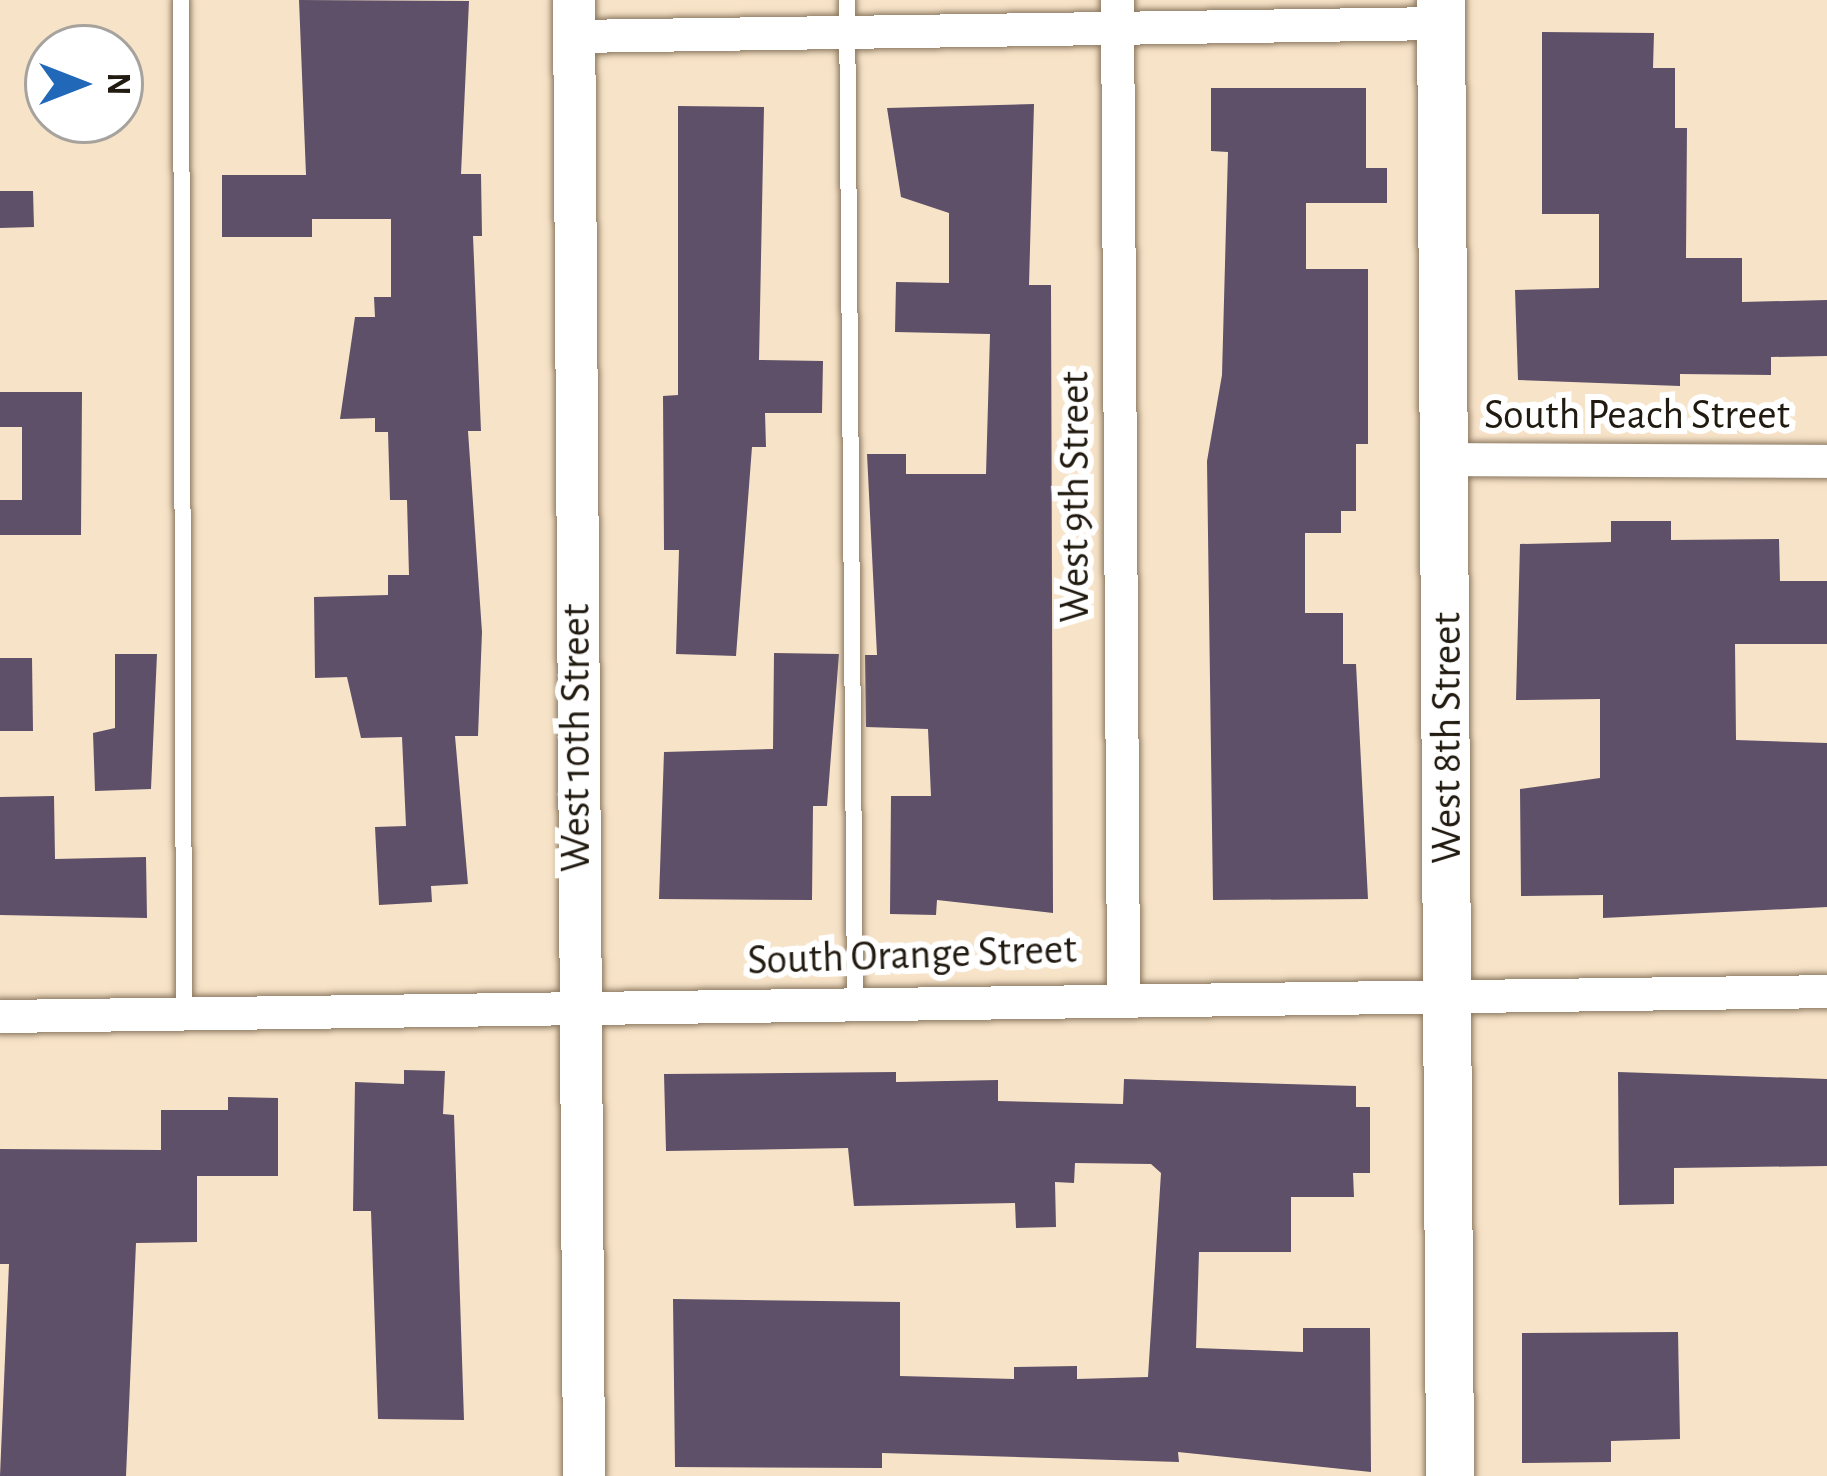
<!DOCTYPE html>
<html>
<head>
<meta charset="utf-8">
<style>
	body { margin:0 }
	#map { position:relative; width:1827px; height:1476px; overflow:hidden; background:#f7e3c8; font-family:"Alegreya Sans",sans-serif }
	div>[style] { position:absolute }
	.building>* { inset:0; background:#5e5068 }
	.roads { filter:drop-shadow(0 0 3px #89775f) drop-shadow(0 0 3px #89775f) }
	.service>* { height:16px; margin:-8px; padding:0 8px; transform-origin:8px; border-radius:8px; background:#fff }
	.minor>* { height:33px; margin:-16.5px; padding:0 16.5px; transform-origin:16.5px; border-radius:16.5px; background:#fff }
	.tertiary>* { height:42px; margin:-21px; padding:0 21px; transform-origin:21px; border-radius:21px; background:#fff }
	.secondary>* { height:48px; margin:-24px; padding:0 24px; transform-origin:24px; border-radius:24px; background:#fff }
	span { translate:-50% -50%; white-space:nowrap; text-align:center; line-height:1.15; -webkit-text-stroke:12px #fff; paint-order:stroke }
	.street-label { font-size:42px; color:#211a10 }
	.north { position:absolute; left:24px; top:24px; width:120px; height:120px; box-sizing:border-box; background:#fff; border:3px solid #a6a39f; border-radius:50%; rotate:90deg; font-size:33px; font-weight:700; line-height:48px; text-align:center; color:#211a10 }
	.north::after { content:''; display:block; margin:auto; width:42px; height:54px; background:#2168b8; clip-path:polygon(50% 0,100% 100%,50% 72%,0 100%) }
</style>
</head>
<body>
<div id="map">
	<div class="building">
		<i style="clip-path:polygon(299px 0,469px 1px,461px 174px,481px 174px,482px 236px,473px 236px,481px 431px,468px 431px,482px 632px,478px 736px,455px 736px,468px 884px,431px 886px,432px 902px,379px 905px,375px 827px,406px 826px,402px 737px,361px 738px,347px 677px,315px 678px,314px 597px,388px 595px,388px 575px,409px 575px,407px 500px,390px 500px,388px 432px,375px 432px,375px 418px,340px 419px,355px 317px,375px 317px,374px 297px,391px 297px,391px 219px,312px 219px,312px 237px,222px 237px,222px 175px,306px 175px)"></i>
		<i style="clip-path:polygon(1542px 32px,1654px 33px,1653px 68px,1675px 68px,1675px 128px,1687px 128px,1686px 258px,1742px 258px,1742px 302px,1827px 300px,1827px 356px,1771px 357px,1771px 375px,1680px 374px,1680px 386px,1518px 380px,1515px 290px,1599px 288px,1599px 214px,1542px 214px)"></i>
		<i style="clip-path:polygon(1211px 88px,1366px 88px,1366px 168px,1387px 168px,1387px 203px,1306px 203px,1306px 269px,1368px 269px,1368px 444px,1356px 444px,1356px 511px,1341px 511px,1341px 533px,1305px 533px,1305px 613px,1343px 613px,1343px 664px,1356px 664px,1368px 899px,1213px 900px,1207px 461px,1222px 375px,1228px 152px,1211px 151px)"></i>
		<i style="clip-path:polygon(1034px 104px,1029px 285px,1051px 285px,1053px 913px,937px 900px,936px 915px,890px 914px,891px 796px,931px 796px,928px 729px,866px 727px,865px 655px,877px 655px,867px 454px,906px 454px,906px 474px,986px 474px,990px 334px,895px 332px,896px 282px,949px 283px,949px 213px,901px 197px,887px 108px)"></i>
		<i style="clip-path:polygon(678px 106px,764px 107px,759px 360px,823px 361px,822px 413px,765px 413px,766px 447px,752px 447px,736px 656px,676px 654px,679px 550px,664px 550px,663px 396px,678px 395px)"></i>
		<i style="clip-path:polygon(0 191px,33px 191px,34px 227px,0 228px)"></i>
		<i style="clip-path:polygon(0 392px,82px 392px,81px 535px,0 535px,0 500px,22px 500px,22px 427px,0 427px)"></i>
		<i style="clip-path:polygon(1611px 521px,1671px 521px,1671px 540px,1779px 539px,1780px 581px,1827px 581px,1827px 644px,1735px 644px,1736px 740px,1827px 743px,1827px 907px,1603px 918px,1603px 895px,1521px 896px,1520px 789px,1600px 778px,1600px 699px,1516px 700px,1520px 544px,1611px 542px)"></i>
		<i style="clip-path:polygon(774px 653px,839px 654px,827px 806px,813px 806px,812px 900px,659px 899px,664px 752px,773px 749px)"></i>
		<i style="clip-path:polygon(115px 654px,157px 654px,151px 789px,95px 791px,93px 733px,115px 728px)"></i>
		<i style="clip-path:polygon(0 658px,32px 658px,33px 731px,0 731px)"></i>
		<i style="clip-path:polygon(54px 796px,55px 859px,146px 857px,147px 918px,0 915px,0 797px)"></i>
		<i style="clip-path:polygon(404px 1070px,445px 1071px,443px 1114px,454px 1115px,464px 1420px,378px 1419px,371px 1211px,353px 1211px,355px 1082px,404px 1084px)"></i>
		<i style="clip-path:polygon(896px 1072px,896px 1082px,998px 1080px,998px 1101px,1123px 1104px,1124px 1079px,1356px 1086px,1356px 1107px,1370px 1107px,1370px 1173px,1353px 1173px,1354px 1197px,1291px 1197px,1291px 1252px,1199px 1252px,1196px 1348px,1303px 1352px,1303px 1328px,1370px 1328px,1371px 1472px,1178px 1452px,1179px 1462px,882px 1453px,882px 1468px,675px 1467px,673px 1299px,900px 1302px,900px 1376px,1014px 1379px,1014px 1367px,1077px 1366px,1077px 1379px,1148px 1377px,1161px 1173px,1151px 1164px,1075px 1163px,1074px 1183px,1055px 1182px,1056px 1227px,1016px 1228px,1015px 1203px,854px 1206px,848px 1148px,666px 1151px,664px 1074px)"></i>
		<i style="clip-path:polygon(1618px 1072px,1827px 1079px,1827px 1166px,1674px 1168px,1674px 1204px,1619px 1205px)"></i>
		<i style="clip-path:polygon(228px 1097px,278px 1098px,278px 1176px,197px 1176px,197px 1242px,136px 1243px,126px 1476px,0 1476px,9px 1264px,0 1264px,0 1149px,161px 1150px,161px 1110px,228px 1110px)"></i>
		<i style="clip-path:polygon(1678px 1332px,1680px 1439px,1611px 1441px,1611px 1462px,1522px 1463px,1522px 1333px)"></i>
	</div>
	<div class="roads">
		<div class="service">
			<i style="left:181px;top:0;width:1013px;rotate:89.83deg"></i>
			<i style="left:847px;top:0;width:1005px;rotate:89.54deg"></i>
		</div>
		<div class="minor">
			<i style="left:1117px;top:0;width:993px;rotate:89.65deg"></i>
			<i style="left:574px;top:36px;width:867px;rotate:-0.86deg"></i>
			<i style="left:1447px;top:459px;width:380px;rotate:0.3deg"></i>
			<i style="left:0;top:1016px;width:1827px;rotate:-0.78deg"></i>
		</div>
		<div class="tertiary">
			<i style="left:574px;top:0;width:1476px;rotate:89.61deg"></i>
		</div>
		<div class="secondary">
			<i style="left:1441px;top:0;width:1476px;rotate:89.65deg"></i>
		</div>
	</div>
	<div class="street-label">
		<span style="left:1637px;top:415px">South Peach Street</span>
		<span style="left:1075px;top:497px;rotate:-90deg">West 9th Street</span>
		<span style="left:576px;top:738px;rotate:-90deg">West 10th Street</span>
		<span style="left:1447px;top:738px;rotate:-90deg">West 8th Street</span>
		<span style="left:912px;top:955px;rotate:-2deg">South Orange Street</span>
	</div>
	<div class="north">N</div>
</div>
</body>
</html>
